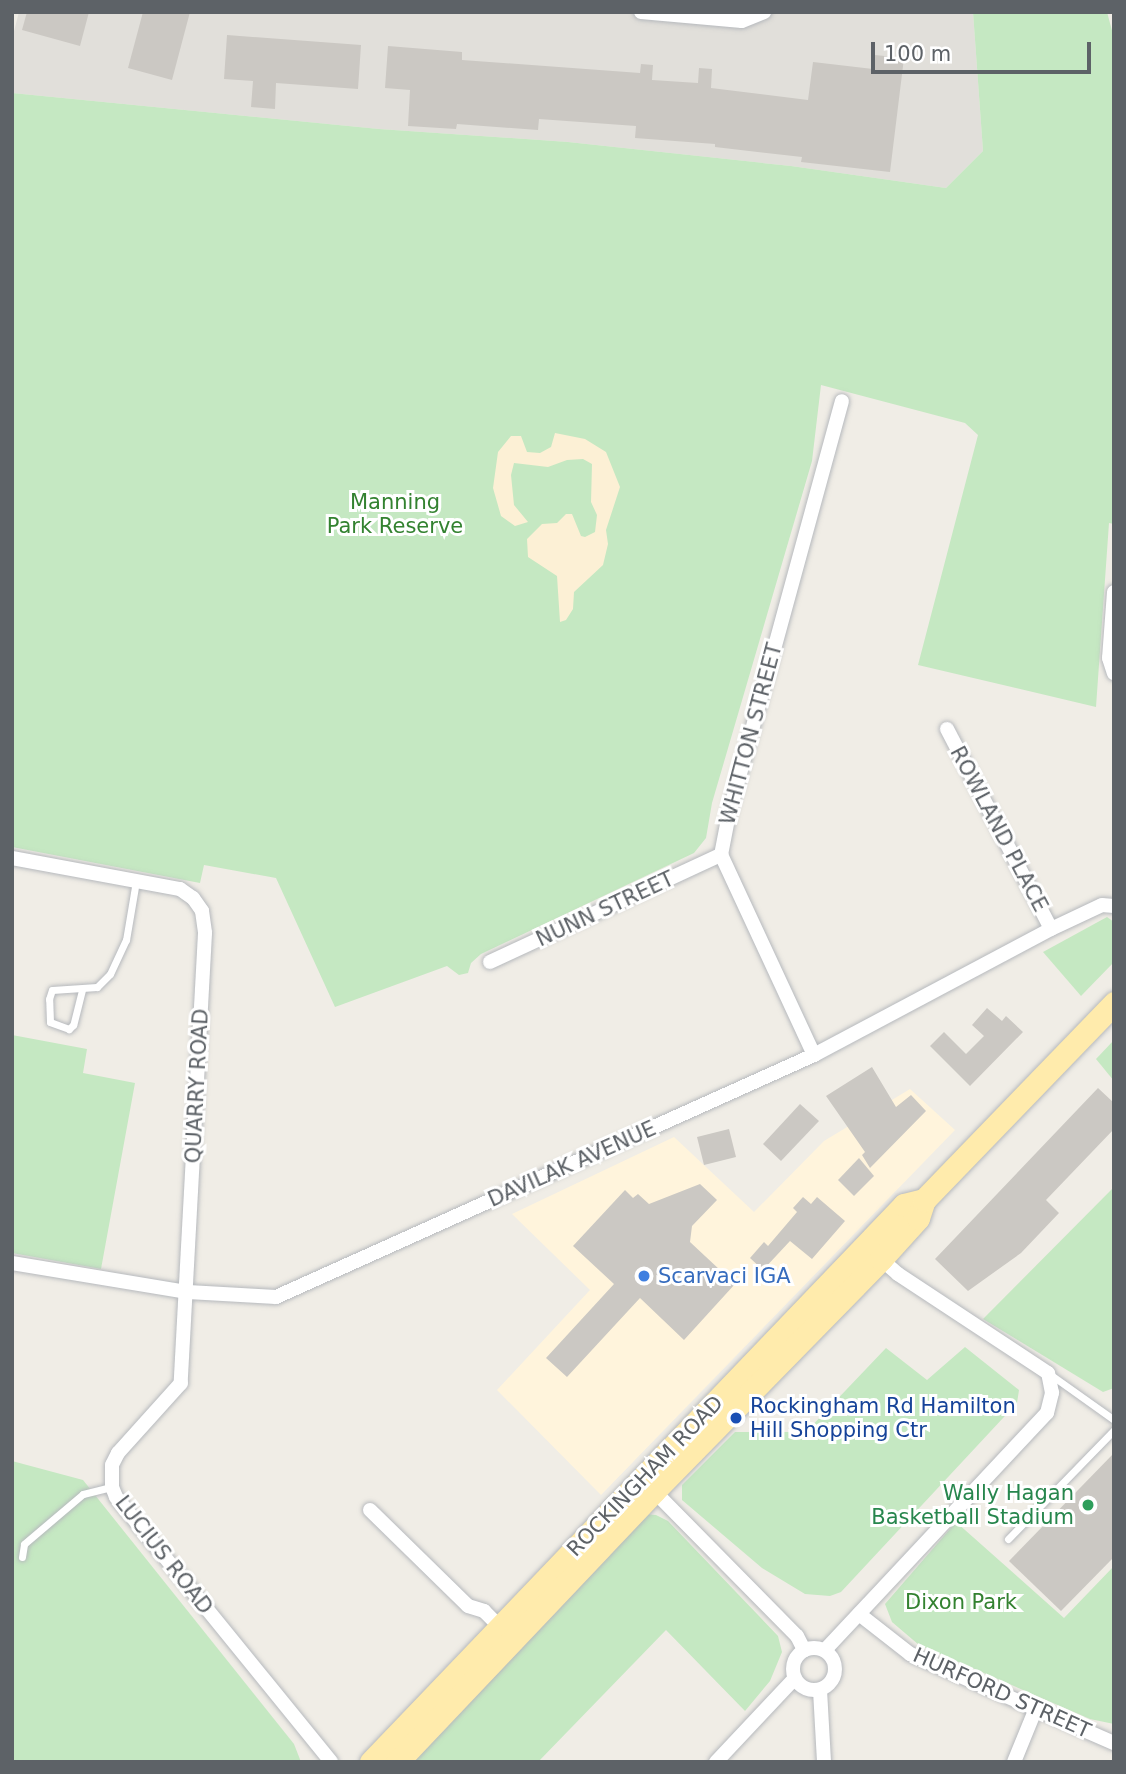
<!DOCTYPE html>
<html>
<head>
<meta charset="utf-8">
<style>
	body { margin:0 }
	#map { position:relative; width:1126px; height:1774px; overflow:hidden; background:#f0ede6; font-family:"DejaVu Sans",sans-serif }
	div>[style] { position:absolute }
	.commercial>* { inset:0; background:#fff4dc }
	.industrial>* { inset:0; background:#e1dfda }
	.green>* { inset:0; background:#c5e8c2 }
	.sand>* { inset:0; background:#fcf0d5 }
	.building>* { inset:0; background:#cbc8c3 }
	.roads { filter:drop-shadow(0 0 2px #b6b9bd) drop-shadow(0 0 2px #b6b9bd) }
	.lane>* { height:7px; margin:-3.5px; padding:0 3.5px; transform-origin:3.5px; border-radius:3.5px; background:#fff }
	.street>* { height:14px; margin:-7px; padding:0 7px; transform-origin:7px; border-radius:7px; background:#fff }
	.street>.ring { margin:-7px; padding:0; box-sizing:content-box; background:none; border:14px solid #fff; border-radius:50% }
	.primary>* { height:23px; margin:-11.5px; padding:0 11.5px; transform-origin:11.5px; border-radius:11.5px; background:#ffebac }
	.dots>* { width:19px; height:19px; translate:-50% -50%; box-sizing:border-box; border:4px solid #fff; border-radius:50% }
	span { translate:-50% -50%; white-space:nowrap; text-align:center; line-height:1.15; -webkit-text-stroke:6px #fff; paint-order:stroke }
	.park-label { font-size:21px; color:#338230 }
	.street-label { font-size:21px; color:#5d6267 }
	.shop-label { font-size:21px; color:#366cbe }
	.left { translate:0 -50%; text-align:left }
	.transit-label { font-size:21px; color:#164399 }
	.leisure-label { font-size:21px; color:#27864d }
	.right { translate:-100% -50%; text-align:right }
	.frame { position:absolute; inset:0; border:14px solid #5d6267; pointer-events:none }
	.scale { position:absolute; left:871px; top:42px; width:220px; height:32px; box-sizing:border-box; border:4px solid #5d6267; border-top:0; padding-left:9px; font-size:21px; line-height:24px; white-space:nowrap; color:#5d6267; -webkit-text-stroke:5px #fff; paint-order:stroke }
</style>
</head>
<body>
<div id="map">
	<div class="commercial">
		<i style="clip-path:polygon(910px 1089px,955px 1130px,601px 1495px,497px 1390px,590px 1290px,512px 1214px,674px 1137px,754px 1212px,824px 1141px)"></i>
	</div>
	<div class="industrial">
		<i style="clip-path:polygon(19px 12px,973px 12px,983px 151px,946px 188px,791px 166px,568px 142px,379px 129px,12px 93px,12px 39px)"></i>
	</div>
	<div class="green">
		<i style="clip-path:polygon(973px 12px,1107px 12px,1114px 38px,1114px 524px,1109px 523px,1096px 707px,918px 665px,978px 435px,965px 423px,821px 385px,812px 461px,712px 803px,706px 838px,694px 853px,481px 954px,471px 963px,468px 973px,459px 975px,447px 966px,335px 1007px,276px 878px,204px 865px,200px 883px,12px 847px,12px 93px,379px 129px,568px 142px,791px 166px,946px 188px,983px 151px)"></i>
		<i style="clip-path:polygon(1107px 917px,1114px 922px,1114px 962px,1081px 996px,1043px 952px)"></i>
		<i style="clip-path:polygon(12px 1035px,87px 1049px,83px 1073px,135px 1083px,101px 1269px,12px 1253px)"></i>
		<i style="clip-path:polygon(1114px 1040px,1114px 1081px,1096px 1059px)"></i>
		<i style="clip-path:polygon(1114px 1187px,1114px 1388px,1103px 1392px,983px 1319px)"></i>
		<i style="clip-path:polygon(965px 1347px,1019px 1390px,1017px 1403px,841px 1592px,830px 1596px,805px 1594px,762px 1568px,682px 1500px,682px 1485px,735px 1432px,806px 1432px,886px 1348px,927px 1380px)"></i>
		<i style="clip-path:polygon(12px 1461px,83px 1480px,294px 1744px,301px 1762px,12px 1762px)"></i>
		<i style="clip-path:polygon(643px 1514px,656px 1515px,668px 1521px,778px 1636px,782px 1652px,770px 1681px,745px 1711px,666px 1630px,538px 1762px,407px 1762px)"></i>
		<i style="clip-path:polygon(956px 1522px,1064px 1618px,1114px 1566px,1114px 1724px,1090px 1719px,919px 1645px,892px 1622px,885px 1604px)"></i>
	</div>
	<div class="sand">
		<i style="clip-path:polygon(555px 433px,585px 439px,606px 452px,620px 487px,606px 530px,608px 544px,603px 565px,574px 592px,573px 609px,566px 620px,560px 622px,557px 576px,528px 557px,527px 539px,542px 524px,557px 523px,566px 514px,572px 514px,581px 536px,585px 537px,595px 532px,597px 515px,591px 502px,592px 464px,583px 459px,567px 460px,548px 467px,514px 463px,511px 475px,514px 505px,528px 522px,515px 526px,501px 516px,493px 488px,498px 452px,511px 436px,521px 436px,527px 452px,540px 453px,551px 447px)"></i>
	</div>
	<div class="building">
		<i style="clip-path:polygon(27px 12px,89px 12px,80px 46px,22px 30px)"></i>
		<i style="clip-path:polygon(143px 12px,190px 12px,172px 80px,128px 68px)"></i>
		<i style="clip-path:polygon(227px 35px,361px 45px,358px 89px,276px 83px,275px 109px,251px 107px,253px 81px,224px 79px)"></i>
		<i style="clip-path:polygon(388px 46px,462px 52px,462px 60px,640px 73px,641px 64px,653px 65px,652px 80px,698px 83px,699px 68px,712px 69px,711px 88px,808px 100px,813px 62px,873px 69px,875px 55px,904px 58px,890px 172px,801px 162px,802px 157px,715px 147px,715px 144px,635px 138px,636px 126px,539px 119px,538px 130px,457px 124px,456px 129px,408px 126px,410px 90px,385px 88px)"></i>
		<i style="clip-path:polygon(987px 1008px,1002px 1021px,1006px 1016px,1023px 1032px,970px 1086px,930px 1046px,944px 1032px,966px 1054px,984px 1036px,972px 1025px)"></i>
		<i style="clip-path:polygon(872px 1067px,896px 1107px,911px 1095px,926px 1111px,870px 1168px,862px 1155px,865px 1152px,826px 1096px)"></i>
		<i style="clip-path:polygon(1098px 1088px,1114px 1103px,1114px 1129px,1046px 1200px,1059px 1213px,1021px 1253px,968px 1291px,935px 1259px)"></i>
		<i style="clip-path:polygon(800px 1104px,819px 1121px,781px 1161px,763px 1144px)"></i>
		<i style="clip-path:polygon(729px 1129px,736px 1157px,704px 1165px,697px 1137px)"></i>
		<i style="clip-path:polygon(859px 1158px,874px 1176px,854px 1196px,838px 1180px)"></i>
		<i style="clip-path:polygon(700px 1184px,717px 1200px,692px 1226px,690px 1242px,735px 1284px,684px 1340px,640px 1298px,567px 1377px,546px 1358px,614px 1284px,573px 1246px,625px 1190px,633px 1198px,638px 1194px,649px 1204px)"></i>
		<i style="clip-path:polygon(803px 1197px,811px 1204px,817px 1197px,845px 1221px,812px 1259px,790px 1241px,763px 1270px,750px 1258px,764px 1242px,768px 1246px,797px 1212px,793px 1208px)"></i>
		<i style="clip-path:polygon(1114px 1453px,1114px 1557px,1061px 1611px,1009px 1561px)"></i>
	</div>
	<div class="roads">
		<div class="lane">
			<i style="left:82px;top:990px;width:36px;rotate:104deg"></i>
			<i style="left:73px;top:1025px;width:6px;rotate:135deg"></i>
			<i style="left:69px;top:1029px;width:20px;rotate:-160deg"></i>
			<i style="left:50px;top:1022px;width:23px;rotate:-92deg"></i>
			<i style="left:49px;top:999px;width:9px;rotate:-72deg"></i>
			<i style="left:52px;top:990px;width:45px;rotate:-3.8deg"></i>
			<i style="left:97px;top:987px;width:18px;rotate:-45deg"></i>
			<i style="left:110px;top:974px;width:38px;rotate:-65deg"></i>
			<i style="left:126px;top:940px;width:60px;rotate:-80.4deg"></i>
			<i style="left:1051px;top:1375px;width:77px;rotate:35.5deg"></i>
			<i style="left:1008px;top:1539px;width:152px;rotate:-45.8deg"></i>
			<i style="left:22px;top:1557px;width:13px;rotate:-81deg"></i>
			<i style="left:24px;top:1544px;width:77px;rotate:-40.3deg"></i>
			<i style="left:83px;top:1494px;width:30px;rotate:-14deg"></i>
		</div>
		<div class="street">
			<i style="left:641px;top:12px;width:101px;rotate:5.1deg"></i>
			<i style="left:742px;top:21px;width:24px;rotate:-22deg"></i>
			<i style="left:1114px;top:592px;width:66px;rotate:94.3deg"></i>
			<i style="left:1109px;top:658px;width:16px;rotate:72deg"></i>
			<i style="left:947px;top:729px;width:225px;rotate:62.5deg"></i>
			<i style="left:12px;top:858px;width:171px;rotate:10.5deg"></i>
			<i style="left:180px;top:889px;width:16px;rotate:35deg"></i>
			<i style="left:193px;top:898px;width:16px;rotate:55deg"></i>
			<i style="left:202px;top:911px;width:22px;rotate:82deg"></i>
			<i style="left:205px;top:933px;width:451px;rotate:93.1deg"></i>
			<i style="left:181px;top:1383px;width:94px;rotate:132deg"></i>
			<i style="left:118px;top:1453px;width:13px;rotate:117deg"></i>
			<i style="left:112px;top:1465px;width:22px;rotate:90deg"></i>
			<i style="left:112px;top:1487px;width:11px;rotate:68deg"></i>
			<i style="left:116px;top:1497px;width:341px;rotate:50.9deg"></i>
			<i style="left:490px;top:962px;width:255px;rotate:-24.9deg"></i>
			<i style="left:814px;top:1055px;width:221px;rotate:-114.9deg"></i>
			<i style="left:721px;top:855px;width:42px;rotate:-79deg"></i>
			<i style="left:729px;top:814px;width:428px;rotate:-74.7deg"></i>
			<i style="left:12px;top:1263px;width:178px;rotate:9.4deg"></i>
			<i style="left:188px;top:1292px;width:88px;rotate:3.3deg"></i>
			<i style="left:276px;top:1297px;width:590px;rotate:-24.22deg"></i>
			<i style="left:814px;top:1055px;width:268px;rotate:-28deg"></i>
			<i style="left:1051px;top:929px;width:56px;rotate:-25.2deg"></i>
			<i style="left:1102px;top:905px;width:12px;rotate:5deg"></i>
			<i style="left:650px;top:1487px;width:209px;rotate:45.4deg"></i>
			<i style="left:797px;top:1636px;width:16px;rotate:63deg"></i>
			<i style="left:370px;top:1510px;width:137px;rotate:44.4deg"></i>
			<i style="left:468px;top:1606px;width:17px;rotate:17deg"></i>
			<i style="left:484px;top:1611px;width:21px;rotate:45deg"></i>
			<i style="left:859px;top:1614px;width:65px;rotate:38.1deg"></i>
			<i style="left:910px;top:1654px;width:223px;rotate:23.6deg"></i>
			<i class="ring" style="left:793px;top:1648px;width:28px;height:28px"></i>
			<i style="left:825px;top:1650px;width:325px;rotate:-46.9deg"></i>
			<i style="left:1047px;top:1413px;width:21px;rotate:-76deg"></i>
			<i style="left:1052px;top:1393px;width:20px;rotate:-101deg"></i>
			<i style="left:1048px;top:1373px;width:180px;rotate:-146.6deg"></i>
			<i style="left:898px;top:1274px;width:30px;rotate:-139deg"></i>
			<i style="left:820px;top:1690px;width:72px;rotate:86.8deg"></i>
			<i style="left:716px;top:1762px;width:115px;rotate:-46.8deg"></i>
			<i style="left:1014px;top:1762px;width:58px;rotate:-67.8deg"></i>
		</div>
		<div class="primary">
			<i style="left:371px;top:1762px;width:771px;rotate:-46.26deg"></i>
			<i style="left:904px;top:1205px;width:21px;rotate:-14deg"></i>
			<i style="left:397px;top:1762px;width:373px;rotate:-46.5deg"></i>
			<i style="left:654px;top:1491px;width:325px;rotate:-45.6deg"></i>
			<i style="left:881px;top:1259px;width:55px;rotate:-47.9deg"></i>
			<i style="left:918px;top:1218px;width:19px;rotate:-72deg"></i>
			<i style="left:924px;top:1200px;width:274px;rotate:-46deg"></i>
		</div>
	</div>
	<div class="dots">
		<i style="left:644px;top:1276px;background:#3f7fe0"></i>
		<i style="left:736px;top:1418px;background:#1a4fb4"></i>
		<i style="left:1088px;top:1505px;background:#2e9e5b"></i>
	</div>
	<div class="park-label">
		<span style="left:395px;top:514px">Manning<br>Park Reserve</span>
		<span style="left:961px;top:1602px">Dixon Park</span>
	</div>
	<div class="street-label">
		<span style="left:751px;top:734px;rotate:-75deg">WHITTON STREET</span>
		<span style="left:999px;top:829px;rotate:62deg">ROWLAND PLACE</span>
		<span style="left:605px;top:909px;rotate:-25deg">NUNN STREET</span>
		<span style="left:197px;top:1086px;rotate:-87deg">QUARRY ROAD</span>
		<span style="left:572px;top:1164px;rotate:-24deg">DAVILAK AVENUE</span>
		<span style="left:645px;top:1476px;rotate:-46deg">ROCKINGHAM ROAD</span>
		<span style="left:164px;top:1555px;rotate:52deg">LUCIUS ROAD</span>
		<span style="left:1002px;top:1693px;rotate:24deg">HURFORD STREET</span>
	</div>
	<div class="shop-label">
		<span class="left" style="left:658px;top:1276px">Scarvaci IGA</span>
	</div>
	<div class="transit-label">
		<span class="left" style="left:750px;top:1418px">Rockingham Rd Hamilton<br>Hill Shopping Ctr</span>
	</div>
	<div class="leisure-label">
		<span class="right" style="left:1074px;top:1505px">Wally Hagan<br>Basketball Stadium</span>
	</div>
	<div class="frame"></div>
	<div class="scale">100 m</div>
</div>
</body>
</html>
